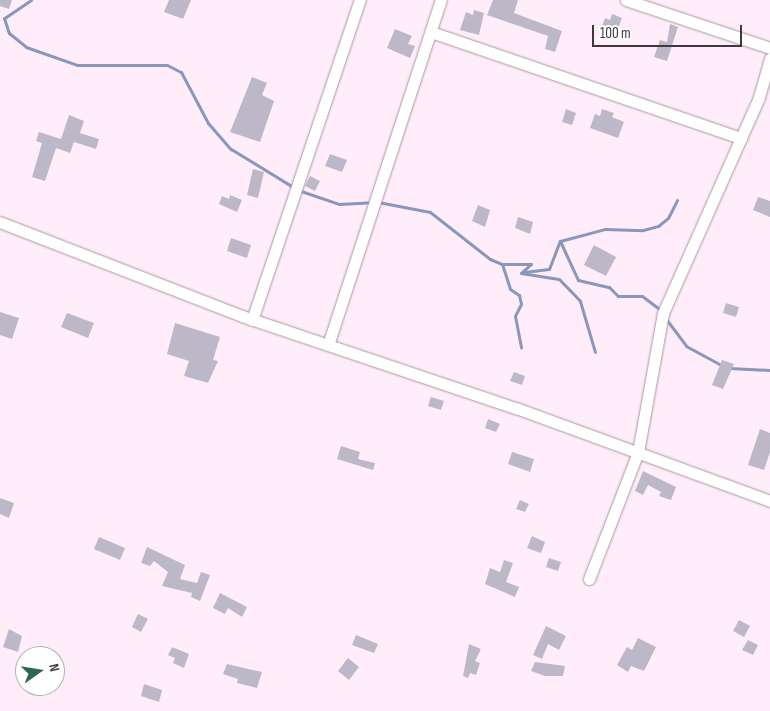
<!DOCTYPE html>
<html>
<head>
<meta charset="utf-8">
<style>
	body { margin:0 }
	#map { position:relative; width:770px; height:711px; overflow:hidden; background:#ffeefa; font-family:"Sofia Sans Condensed",sans-serif }
	div>[style] { position:absolute }
	.stream>* { height:3px; margin:-1.5px; padding:0 1.5px; transform-origin:1.5px; border-radius:1.5px; background:#8897bb }
	.building>* { inset:0; background:#bdb8c8 }
	.roads { filter:drop-shadow(0 0 1px #a798a2) drop-shadow(0 0 1px #a798a2) }
	.street>* { height:11px; margin:-5.5px; padding:0 5.5px; transform-origin:5.5px; border-radius:5.5px; background:#fff }
	span { translate:-50% -50%; white-space:nowrap; text-align:center; line-height:1.15; -webkit-text-stroke:4px #fff; paint-order:stroke }
	.north { position:absolute; left:15px; top:646px; width:50px; height:50px; box-sizing:border-box; background:#fff; border:1px solid #b2afb1; border-radius:50%; rotate:77deg; font-size:14px; font-weight:700; line-height:20px; text-align:center; color:#3e383d }
	.north::after { content:''; display:block; margin:auto; width:18px; height:22px; background:#2c6853; clip-path:polygon(50% 0,100% 100%,50% 72%,0 100%) }
	.scale { position:absolute; left:592px; top:25px; width:150px; height:22px; box-sizing:border-box; border:2px solid #3e383d; border-top:0; padding-left:6px; font-size:15px; line-height:18px; white-space:nowrap; color:#3e383d; -webkit-text-stroke:4px #fff; paint-order:stroke }
</style>
</head>
<body>
<div id="map">
	<div class="stream">
		<i style="left:31px;top:0;width:32px;rotate:146deg"></i>
		<i style="left:4px;top:18px;width:16px;rotate:72deg"></i>
		<i style="left:9px;top:33px;width:22px;rotate:39deg"></i>
		<i style="left:26px;top:47px;width:54px;rotate:19.4deg"></i>
		<i style="left:77px;top:65px;width:90px"></i>
		<i style="left:167px;top:65px;width:16px;rotate:27deg"></i>
		<i style="left:181px;top:72px;width:58px;rotate:62.1deg"></i>
		<i style="left:208px;top:123px;width:35px;rotate:49deg"></i>
		<i style="left:231px;top:149px;width:73px;rotate:31.5deg"></i>
		<i style="left:298px;top:190px;width:43px;rotate:18.9deg"></i>
		<i style="left:339px;top:204px;width:33px;rotate:-3deg"></i>
		<i style="left:378px;top:202px;width:53px;rotate:10.9deg"></i>
		<i style="left:430px;top:212px;width:76px;rotate:38.1deg"></i>
		<i style="left:490px;top:259px;width:13px;rotate:23deg"></i>
		<i style="left:502px;top:264px;width:29px"></i>
		<i style="left:531px;top:264px;width:13px;rotate:138deg"></i>
		<i style="left:521px;top:273px;width:38px;rotate:9deg"></i>
		<i style="left:559px;top:279px;width:30px;rotate:46deg"></i>
		<i style="left:580px;top:301px;width:53px;rotate:73.6deg"></i>
		<i style="left:560px;top:241px;width:47px;rotate:-14.9deg"></i>
		<i style="left:605px;top:229px;width:38px;rotate:2deg"></i>
		<i style="left:643px;top:230px;width:16px;rotate:-15deg"></i>
		<i style="left:658px;top:226px;width:13px;rotate:-39deg"></i>
		<i style="left:668px;top:218px;width:20px;rotate:-63deg"></i>
		<i style="left:502px;top:264px;width:26px;rotate:72deg"></i>
		<i style="left:510px;top:289px;width:11px;rotate:34deg"></i>
		<i style="left:519px;top:295px;width:9px;rotate:77deg"></i>
		<i style="left:521px;top:304px;width:13px;rotate:117deg"></i>
		<i style="left:515px;top:316px;width:32px;rotate:79deg"></i>
		<i style="left:524px;top:272px;width:25px;rotate:-7deg"></i>
		<i style="left:549px;top:269px;width:30px;rotate:-69deg"></i>
		<i style="left:560px;top:241px;width:43px;rotate:65.2deg"></i>
		<i style="left:578px;top:280px;width:32px;rotate:13deg"></i>
		<i style="left:609px;top:287px;width:13px;rotate:45deg"></i>
		<i style="left:618px;top:296px;width:24px"></i>
		<i style="left:642px;top:296px;width:25px;rotate:37deg"></i>
		<i style="left:666px;top:319px;width:34px;rotate:53deg"></i>
		<i style="left:686px;top:346px;width:42px;rotate:28.4deg"></i>
		<i style="left:729px;top:368px;width:41px;rotate:2.8deg"></i>
	</div>
	<div class="building">
		<i style="clip-path:polygon(0 0,12px 0,9px 9px,0 6px)"></i>
		<i style="clip-path:polygon(169px 0,191px 0,183px 19px,164px 12px)"></i>
		<i style="clip-path:polygon(493px 0,518px 0,514px 13px,562px 31px,555px 52px,545px 49px,548px 36px,487px 15px)"></i>
		<i style="clip-path:polygon(474px 10px,484px 13px,479px 35px,460px 30px,466px 12px,473px 15px)"></i>
		<i style="clip-path:polygon(612px 14px,622px 18px,617px 31px,602px 26px,605px 18px,610px 20px)"></i>
		<i style="clip-path:polygon(670px 24px,678px 27px,667px 61px,654px 57px,660px 40px,667px 42px)"></i>
		<i style="clip-path:polygon(395px 29px,412px 36px,408px 44px,415px 46px,410px 58px,387px 48px)"></i>
		<i style="clip-path:polygon(252px 77px,267px 83px,262px 95px,274px 101px,260px 142px,230px 132px)"></i>
		<i style="clip-path:polygon(566px 109px,576px 113px,572px 125px,562px 122px)"></i>
		<i style="clip-path:polygon(602px 109px,614px 113px,612px 117px,624px 122px,618px 138px,590px 128px,595px 114px,600px 116px)"></i>
		<i style="clip-path:polygon(69px 115px,84px 121px,80px 133px,99px 139px,96px 149px,74px 142px,70px 153px,56px 148px,45px 181px,32px 177px,42px 143px,36px 141px,39px 132px,61px 139px)"></i>
		<i style="clip-path:polygon(330px 154px,347px 160px,342px 172px,325px 166px)"></i>
		<i style="clip-path:polygon(253px 169px,264px 172px,258px 198px,247px 195px)"></i>
		<i style="clip-path:polygon(310px 176px,320px 181px,315px 191px,305px 186px)"></i>
		<i style="clip-path:polygon(230px 195px,242px 200px,237px 212px,219px 204px,222px 196px,229px 199px)"></i>
		<i style="clip-path:polygon(758px 197px,770px 201px,770px 217px,753px 210px)"></i>
		<i style="clip-path:polygon(478px 205px,490px 210px,485px 227px,472px 221px)"></i>
		<i style="clip-path:polygon(518px 217px,533px 222px,530px 234px,515px 228px)"></i>
		<i style="clip-path:polygon(231px 238px,251px 245px,247px 258px,227px 251px)"></i>
		<i style="clip-path:polygon(594px 245px,616px 257px,606px 276px,584px 265px)"></i>
		<i style="clip-path:polygon(726px 303px,739px 307px,736px 317px,723px 313px)"></i>
		<i style="clip-path:polygon(0 312px,19px 318px,12px 339px,0 335px)"></i>
		<i style="clip-path:polygon(67px 313px,94px 323px,88px 338px,61px 327px)"></i>
		<i style="clip-path:polygon(175px 323px,220px 337px,213px 360px,218px 361px,208px 383px,184px 376px,189px 361px,167px 354px)"></i>
		<i style="clip-path:polygon(722px 360px,734px 364px,723px 389px,712px 385px)"></i>
		<i style="clip-path:polygon(514px 372px,525px 376px,522px 385px,510px 381px)"></i>
		<i style="clip-path:polygon(431px 397px,444px 401px,441px 410px,428px 406px)"></i>
		<i style="clip-path:polygon(488px 419px,500px 424px,496px 432px,485px 428px)"></i>
		<i style="clip-path:polygon(760px 429px,770px 433px,770px 452px,764px 470px,748px 465px)"></i>
		<i style="clip-path:polygon(341px 446px,360px 452px,358px 459px,375px 463px,373px 470px,337px 459px)"></i>
		<i style="clip-path:polygon(512px 452px,534px 459px,530px 472px,508px 464px)"></i>
		<i style="clip-path:polygon(643px 471px,676px 487px,671px 500px,659px 496px,661px 492px,648px 485px,643px 495px,635px 491px)"></i>
		<i style="clip-path:polygon(0 498px,14px 503px,9px 518px,0 514px)"></i>
		<i style="clip-path:polygon(520px 500px,529px 504px,525px 512px,516px 509px)"></i>
		<i style="clip-path:polygon(532px 536px,545px 542px,541px 553px,527px 548px)"></i>
		<i style="clip-path:polygon(99px 537px,125px 548px,120px 560px,94px 549px)"></i>
		<i style="clip-path:polygon(147px 547px,185px 565px,180px 579px,197px 583px,201px 572px,210px 575px,200px 601px,191px 597px,192px 593px,162px 586px,168px 572px,154px 561px,150px 566px,141px 563px)"></i>
		<i style="clip-path:polygon(549px 558px,561px 562px,558px 571px,546px 567px)"></i>
		<i style="clip-path:polygon(504px 560px,513px 563px,506px 582px,519px 587px,515px 597px,485px 584px,490px 568px,500px 572px)"></i>
		<i style="clip-path:polygon(220px 593px,247px 607px,242px 617px,228px 608px,225px 614px,213px 608px)"></i>
		<i style="clip-path:polygon(138px 614px,148px 619px,141px 632px,132px 627px)"></i>
		<i style="clip-path:polygon(739px 620px,750px 626px,744px 637px,733px 631px)"></i>
		<i style="clip-path:polygon(546px 626px,566px 636px,559px 650px,548px 644px,542px 659px,533px 655px)"></i>
		<i style="clip-path:polygon(9px 629px,22px 636px,18px 652px,3px 647px)"></i>
		<i style="clip-path:polygon(356px 635px,378px 644px,374px 653px,352px 645px)"></i>
		<i style="clip-path:polygon(638px 638px,656px 647px,644px 671px,631px 666px,628px 672px,617px 665px,627px 647px,632px 650px)"></i>
		<i style="clip-path:polygon(748px 640px,758px 645px,753px 655px,742px 650px)"></i>
		<i style="clip-path:polygon(469px 644px,481px 649px,475px 661px,480px 663px,476px 675px,470px 673px,468px 678px,463px 676px)"></i>
		<i style="clip-path:polygon(172px 647px,189px 654px,184px 668px,173px 663px,175px 658px,168px 655px)"></i>
		<i style="clip-path:polygon(348px 658px,359px 667px,349px 680px,338px 671px)"></i>
		<i style="clip-path:polygon(535px 662px,565px 666px,563px 676px,545px 676px,531px 671px)"></i>
		<i style="clip-path:polygon(227px 664px,262px 672px,257px 688px,237px 683px,238px 679px,223px 674px)"></i>
		<i style="clip-path:polygon(144px 684px,162px 690px,159px 702px,141px 696px)"></i>
	</div>
	<div class="roads">
		<div class="street">
			<i style="left:626px;top:0;width:152px;rotate:18.4deg"></i>
			<i style="left:431px;top:32px;width:328px;rotate:18.9deg"></i>
			<i style="left:0;top:222px;width:260px;rotate:21.2deg"></i>
			<i style="left:242px;top:316px;width:289px;rotate:18.6deg"></i>
			<i style="left:516px;top:408px;width:270px;rotate:20.1deg"></i>
			<i style="left:252px;top:320px;width:338px;rotate:-71.4deg"></i>
			<i style="left:328px;top:345px;width:363px;rotate:-71.9deg"></i>
			<i style="left:589px;top:579px;width:136px;rotate:-68.9deg"></i>
			<i style="left:638px;top:452px;width:141px;rotate:-79.8deg"></i>
			<i style="left:663px;top:313px;width:236px;rotate:-66deg"></i>
			<i style="left:759px;top:97px;width:40px;rotate:-74deg"></i>
		</div>
	</div>
	<div class="north">N</div>
	<div class="scale">100 m</div>
</div>
</body>
</html>
